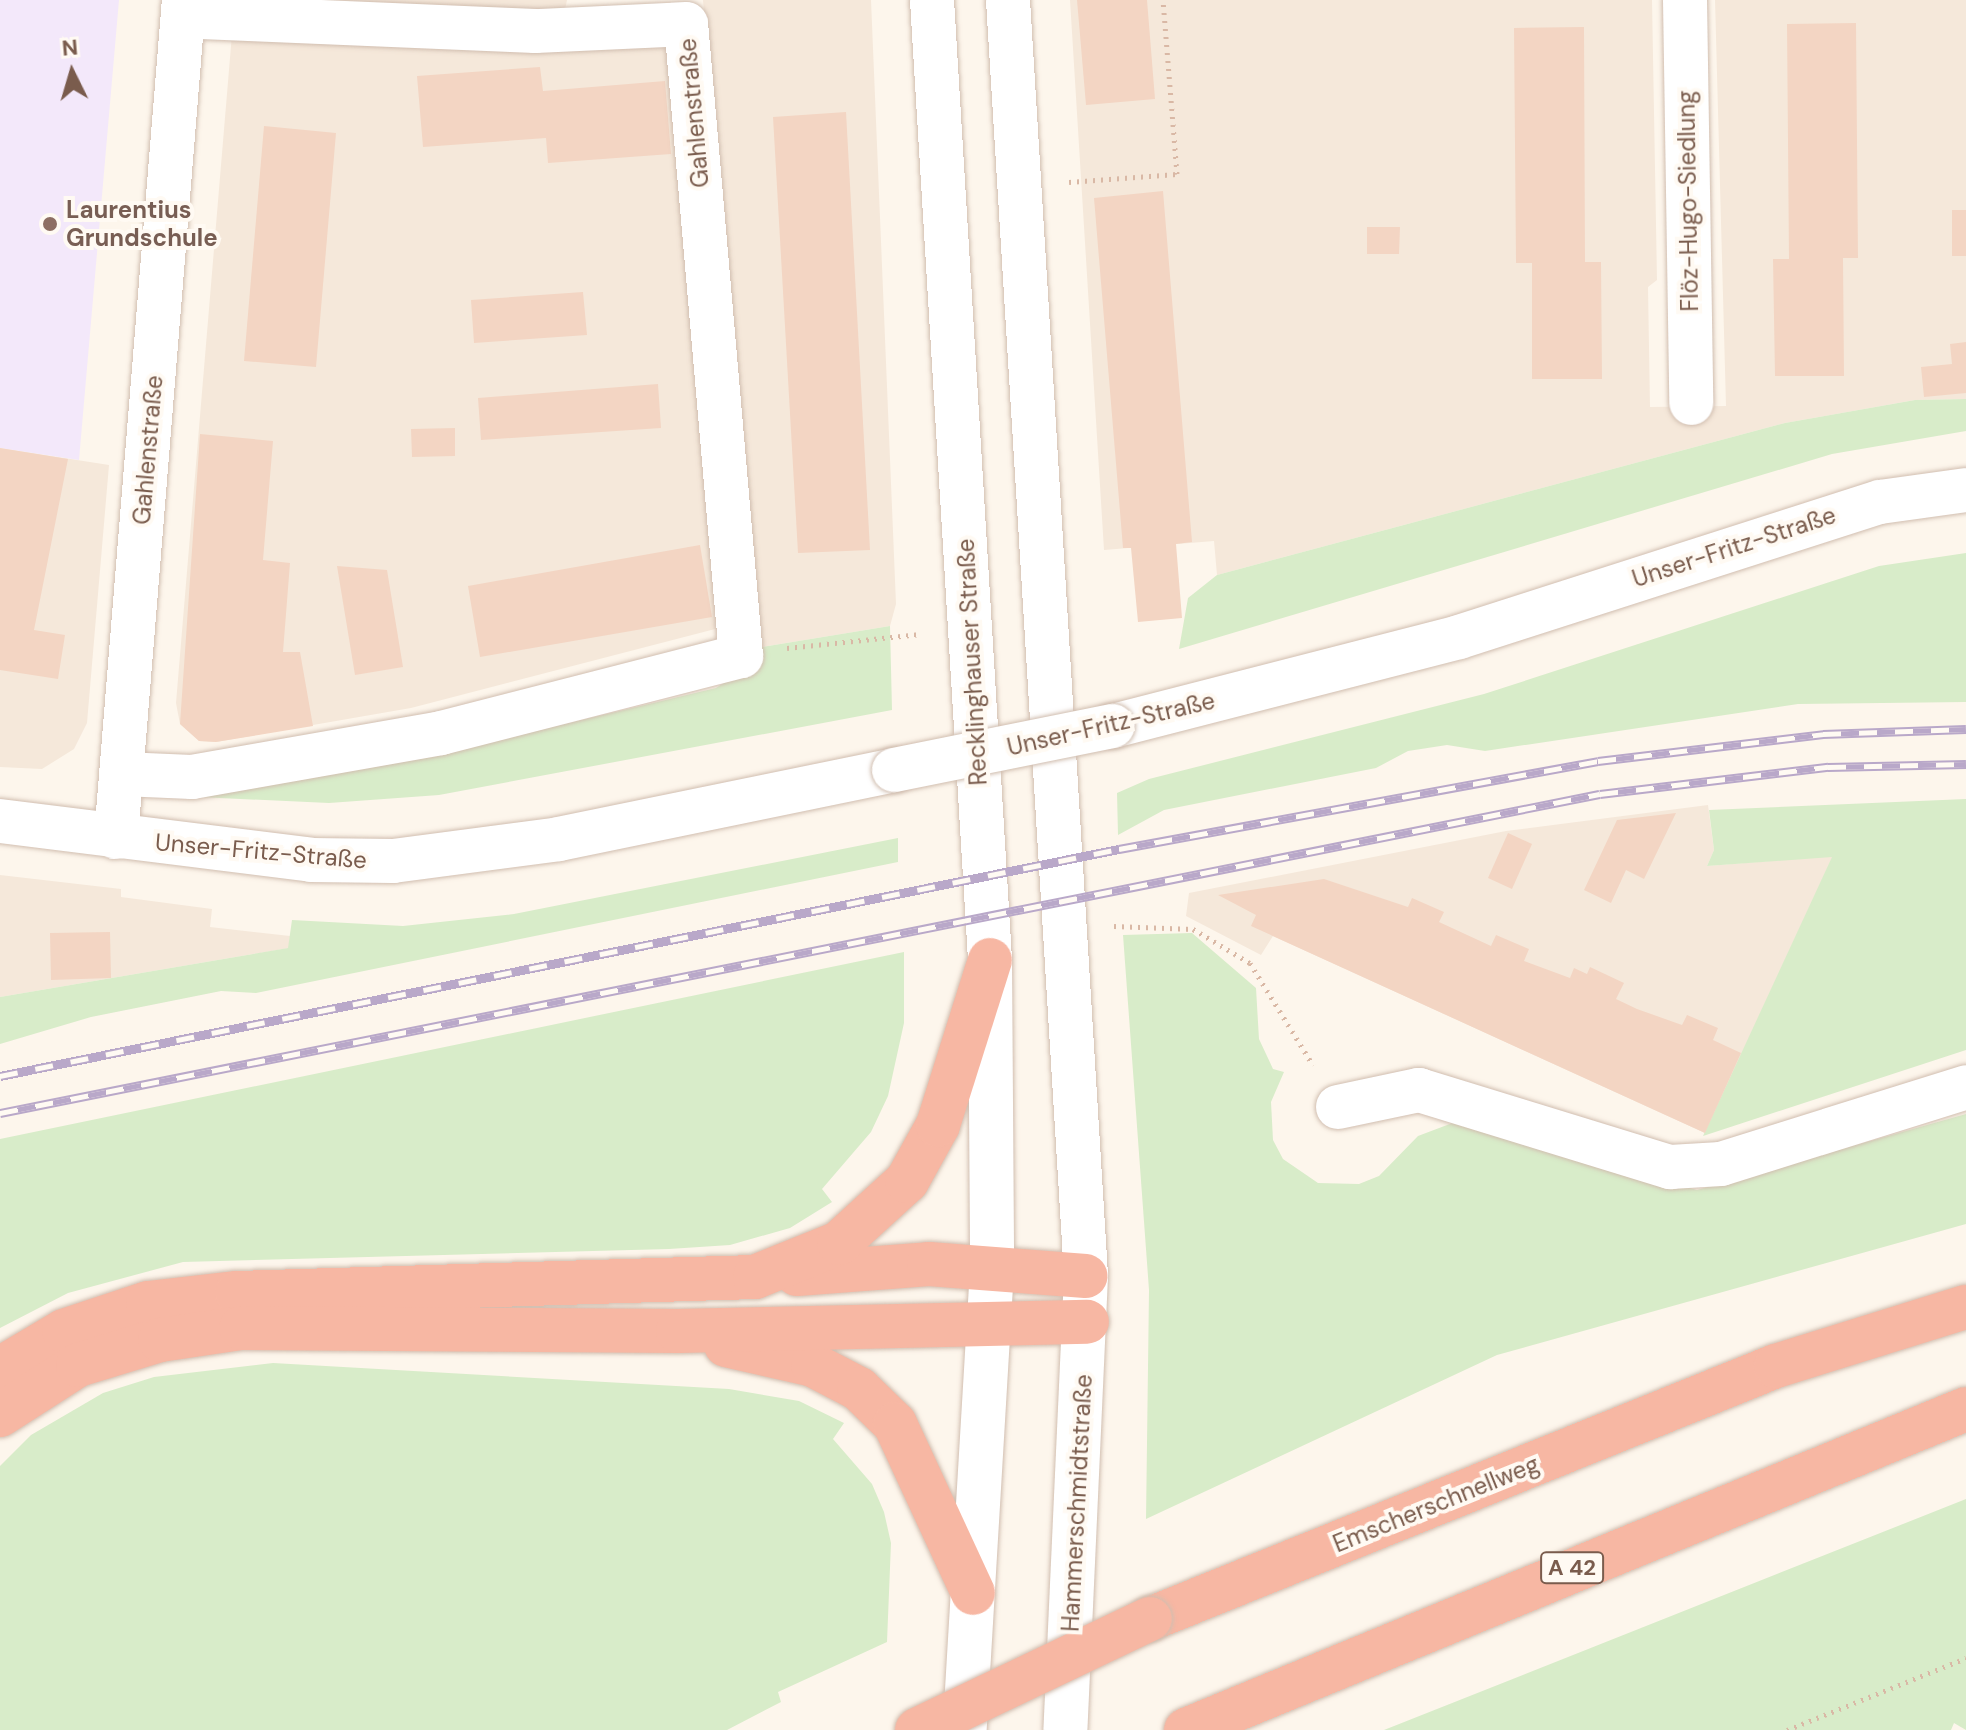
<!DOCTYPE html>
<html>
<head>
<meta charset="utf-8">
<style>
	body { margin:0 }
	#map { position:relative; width:1966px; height:1730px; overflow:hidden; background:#fdf6ec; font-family:"DM Sans",sans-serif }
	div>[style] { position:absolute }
	.residential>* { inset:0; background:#f5e8da }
	.education>* { inset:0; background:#f3e8fa }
	.green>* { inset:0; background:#d8ecc9 }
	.building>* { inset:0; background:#f3d5c3 }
	.path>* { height:5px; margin-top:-2.5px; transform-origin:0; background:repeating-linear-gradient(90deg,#d9b8a5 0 2px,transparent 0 8px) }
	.roads { filter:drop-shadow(0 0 2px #d1beb0) drop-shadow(0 0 2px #d1beb0) }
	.street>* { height:44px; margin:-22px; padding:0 22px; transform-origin:22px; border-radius:22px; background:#fff }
	.secondary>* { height:44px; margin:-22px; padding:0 22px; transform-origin:22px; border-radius:22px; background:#fff }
	.highway>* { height:44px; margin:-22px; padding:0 22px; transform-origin:22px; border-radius:22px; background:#f7b7a3 }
	.rail>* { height:9px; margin-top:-4.5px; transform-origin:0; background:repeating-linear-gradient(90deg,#fffaf3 0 18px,#b9a8c9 0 36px); box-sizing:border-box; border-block:2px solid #b9a8c9 }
	.bridges { filter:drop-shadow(0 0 2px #d1beb0) drop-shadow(0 0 2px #d1beb0) }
	.street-bridge>* { height:44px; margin:-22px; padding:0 22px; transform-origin:22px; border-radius:22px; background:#fff }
	.highway-bridge>* { height:44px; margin:-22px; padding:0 22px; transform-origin:22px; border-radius:22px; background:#f7b7a3 }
	.dots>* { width:22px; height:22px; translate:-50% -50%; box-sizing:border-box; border:4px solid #fffaf3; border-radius:50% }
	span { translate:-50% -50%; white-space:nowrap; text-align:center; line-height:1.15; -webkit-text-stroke:8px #fffaf3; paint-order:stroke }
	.shield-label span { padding:2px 6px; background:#fffaf3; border:2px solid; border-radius:6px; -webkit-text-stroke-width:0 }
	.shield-label { font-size:22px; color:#7a5c4d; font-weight:700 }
	.street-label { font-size:24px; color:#7a5c4d }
	.education-label { font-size:24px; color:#785e54; font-weight:700 }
	.left { translate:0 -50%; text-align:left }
	.north { position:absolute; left:32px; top:32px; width:80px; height:80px; -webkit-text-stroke:6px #fffaf3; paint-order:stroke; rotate:355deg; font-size:22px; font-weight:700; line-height:32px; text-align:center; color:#7a5c4d }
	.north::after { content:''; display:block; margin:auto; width:28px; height:36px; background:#7a5c4d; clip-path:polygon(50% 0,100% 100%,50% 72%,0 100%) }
</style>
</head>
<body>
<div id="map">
	<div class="residential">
		<i style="clip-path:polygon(235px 0,567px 0,563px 19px)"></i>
		<i style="clip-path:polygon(703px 0,871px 0,896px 604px,890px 626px,756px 648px)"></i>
		<i style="clip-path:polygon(1070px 0,1652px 0,1657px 280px,1648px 287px,1650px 407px,1726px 406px,1715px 0,1966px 0,1966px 399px,1915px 400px,1785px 423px,1217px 575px,1214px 541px,1104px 550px)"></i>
		<i style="clip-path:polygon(232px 34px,669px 44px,719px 628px,411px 708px,216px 742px,199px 741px,180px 724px,176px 703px)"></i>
		<i style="clip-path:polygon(0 448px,109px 465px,87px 723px,74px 749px,42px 769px,0 767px)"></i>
		<i style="clip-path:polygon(1708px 805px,1714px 850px,1707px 866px,1833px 856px,1705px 1133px,1273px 936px,1261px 955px,1186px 916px,1189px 893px,1506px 831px)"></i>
		<i style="clip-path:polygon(0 875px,121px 889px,121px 897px,212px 909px,210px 927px,290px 936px,289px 948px,0 997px)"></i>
	</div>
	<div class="education">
		<i style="clip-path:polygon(0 0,119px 0,79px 460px,0 448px)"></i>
	</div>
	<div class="green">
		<i style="clip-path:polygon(1966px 399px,1966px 431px,1832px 454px,1179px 649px,1188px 598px,1217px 575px,1785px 423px,1915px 400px)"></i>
		<i style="clip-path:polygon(1966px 553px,1966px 702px,1798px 704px,1485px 751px,1447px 745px,1408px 751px,1376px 768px,1164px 810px,1118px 835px,1117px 793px,1149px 779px,1484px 694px,1879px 566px)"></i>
		<i style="clip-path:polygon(890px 626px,892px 710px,439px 795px,329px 803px,199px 797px,456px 750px,716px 688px,742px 671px,756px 648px)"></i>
		<i style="clip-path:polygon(1966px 799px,1966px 1050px,1703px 1136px,1832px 857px,1707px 866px,1714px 850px,1709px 810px)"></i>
		<i style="clip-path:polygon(898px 838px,898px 862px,256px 993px,221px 991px,91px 1017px,0 1044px,0 997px,288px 948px,292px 920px,403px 926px,514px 914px)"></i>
		<i style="clip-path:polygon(1192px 933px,1256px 988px,1259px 1039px,1273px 1069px,1284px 1072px,1271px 1102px,1273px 1140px,1283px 1159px,1318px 1183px,1359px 1184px,1379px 1176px,1418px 1136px,1455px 1122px,1697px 1190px,1966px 1114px,1966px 1224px,1497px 1355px,1146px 1519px,1149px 1290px,1123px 935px)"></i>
		<i style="clip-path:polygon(904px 952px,904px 1023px,888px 1096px,871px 1132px,822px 1189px,832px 1202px,790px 1228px,730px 1245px,669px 1249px,183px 1262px,68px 1293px,0 1328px,0 1139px)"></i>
		<i style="clip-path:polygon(273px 1363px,729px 1389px,799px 1401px,844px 1423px,833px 1439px,872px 1484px,884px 1512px,891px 1543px,887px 1642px,778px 1692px,781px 1702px,727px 1730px,0 1730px,0 1466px,31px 1435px,103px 1393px,154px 1377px)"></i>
		<i style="clip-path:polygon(1966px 1499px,1966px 1730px,1954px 1723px,1951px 1730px,1384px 1730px)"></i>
	</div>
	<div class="building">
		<i style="clip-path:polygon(1077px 0,1147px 0,1155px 99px,1086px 105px)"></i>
		<i style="clip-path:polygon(1856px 23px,1858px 258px,1843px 258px,1844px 376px,1775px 376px,1773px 259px,1789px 259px,1787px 24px)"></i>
		<i style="clip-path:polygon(1584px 27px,1585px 262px,1601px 262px,1602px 379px,1532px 379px,1532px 263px,1516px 263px,1514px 28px)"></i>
		<i style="clip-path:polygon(540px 67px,543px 91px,665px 81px,671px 154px,548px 163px,546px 138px,423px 147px,417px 76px)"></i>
		<i style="clip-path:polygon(846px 112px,870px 550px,798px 553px,773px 117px)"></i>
		<i style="clip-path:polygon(264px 126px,336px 133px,316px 367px,244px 361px)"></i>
		<i style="clip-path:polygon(1163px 191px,1192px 542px,1176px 544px,1182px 618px,1138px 622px,1131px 548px,1123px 548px,1094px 198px)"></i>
		<i style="clip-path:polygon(1952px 210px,1966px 210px,1966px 256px,1952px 256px)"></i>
		<i style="clip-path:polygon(1367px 227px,1400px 227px,1399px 254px,1367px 254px)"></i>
		<i style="clip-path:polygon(583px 292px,587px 335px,474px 343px,471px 300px)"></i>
		<i style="clip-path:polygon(1966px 342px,1966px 393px,1924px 397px,1921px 367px,1952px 364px,1950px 344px)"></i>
		<i style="clip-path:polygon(658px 384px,661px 428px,481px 440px,478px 398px)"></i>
		<i style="clip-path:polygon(455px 428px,455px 456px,412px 457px,411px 429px)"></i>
		<i style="clip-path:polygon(200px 434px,273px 441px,263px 560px,290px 563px,283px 652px,300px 652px,313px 726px,216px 742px,199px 741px,180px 724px)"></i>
		<i style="clip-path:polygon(0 448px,68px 459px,34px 630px,65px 635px,58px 679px,0 670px)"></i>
		<i style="clip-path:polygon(700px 545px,712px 617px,480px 657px,468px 586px)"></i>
		<i style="clip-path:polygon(337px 566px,387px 570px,403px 667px,355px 675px)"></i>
		<i style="clip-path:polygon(1676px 813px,1644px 879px,1626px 870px,1611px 903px,1584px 890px,1617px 820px)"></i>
		<i style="clip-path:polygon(1508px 833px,1532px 844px,1512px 889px,1488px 878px)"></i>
		<i style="clip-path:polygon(1324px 879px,1408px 907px,1412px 898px,1444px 912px,1439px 922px,1491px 946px,1496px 935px,1529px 949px,1524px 961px,1570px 978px,1574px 968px,1587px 974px,1590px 967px,1624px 983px,1616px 999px,1637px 1009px,1682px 1025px,1687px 1015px,1718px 1028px,1713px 1040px,1741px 1053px,1705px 1133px,1251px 926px,1256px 915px,1218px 895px)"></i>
		<i style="clip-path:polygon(110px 932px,111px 978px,51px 980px,50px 933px)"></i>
	</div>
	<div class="path">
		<i style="left:1069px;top:182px;width:108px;rotate:-4.2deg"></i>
		<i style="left:1177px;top:174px;width:175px;rotate:-94.6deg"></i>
		<i style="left:787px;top:648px;width:134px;rotate:-6deg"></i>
		<i style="left:1114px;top:926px;width:79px;rotate:2.2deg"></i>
		<i style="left:1193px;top:929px;width:66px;rotate:30.8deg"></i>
		<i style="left:1250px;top:963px;width:120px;rotate:58.3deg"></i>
		<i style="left:1787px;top:1730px;width:193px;rotate:-21.9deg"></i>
	</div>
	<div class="roads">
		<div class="street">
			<i style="left:1685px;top:0;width:403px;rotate:89.1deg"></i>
			<i style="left:1113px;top:726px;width:357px;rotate:-14.4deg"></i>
			<i style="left:1459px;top:637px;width:442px;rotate:-17.8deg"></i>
			<i style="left:1880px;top:502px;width:87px;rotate:-7.9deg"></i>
			<i style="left:122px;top:774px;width:70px;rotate:2.5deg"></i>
			<i style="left:192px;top:777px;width:253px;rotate:-10deg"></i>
			<i style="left:441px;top:733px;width:310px;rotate:-14.4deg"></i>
			<i style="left:741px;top:656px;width:634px;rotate:-94.97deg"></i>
			<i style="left:686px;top:24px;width:151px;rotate:177.3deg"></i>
			<i style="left:535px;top:31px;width:352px;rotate:-177.6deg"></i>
			<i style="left:0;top:821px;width:313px;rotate:7.1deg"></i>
			<i style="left:311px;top:860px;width:82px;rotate:0.7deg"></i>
			<i style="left:393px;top:861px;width:167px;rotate:-7.5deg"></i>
			<i style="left:559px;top:839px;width:342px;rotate:-11.6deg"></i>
			<i style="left:116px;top:837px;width:840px;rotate:-85.36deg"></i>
			<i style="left:1338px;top:1107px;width:83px;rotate:-11.9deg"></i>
			<i style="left:1419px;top:1090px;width:263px;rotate:17.1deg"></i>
			<i style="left:1670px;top:1167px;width:51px;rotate:-3.4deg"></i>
			<i style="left:1721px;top:1164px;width:257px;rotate:-17.4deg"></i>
		</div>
		<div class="secondary">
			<i style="left:932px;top:0;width:962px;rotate:86.54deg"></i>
			<i style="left:990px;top:960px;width:309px;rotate:89.6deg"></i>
			<i style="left:992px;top:1269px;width:462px;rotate:93.4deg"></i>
			<i style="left:1008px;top:0;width:1278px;rotate:86.5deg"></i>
			<i style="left:1086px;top:1276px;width:454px;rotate:92.6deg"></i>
		</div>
		<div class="highway">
			<i style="left:797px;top:1274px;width:132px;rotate:-4.3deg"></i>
			<i style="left:929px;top:1264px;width:157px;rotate:4.4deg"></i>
			<i style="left:726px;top:1345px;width:89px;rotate:12.9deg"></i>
			<i style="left:813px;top:1365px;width:52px;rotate:27.6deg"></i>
			<i style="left:859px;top:1389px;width:50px;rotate:44.2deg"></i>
			<i style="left:895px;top:1424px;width:186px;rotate:65.2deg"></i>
			<i style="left:0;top:1369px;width:74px;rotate:-30.7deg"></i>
			<i style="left:64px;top:1331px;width:89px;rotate:-18.4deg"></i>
			<i style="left:148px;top:1303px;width:90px;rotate:-6.4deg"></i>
			<i style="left:237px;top:1293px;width:518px;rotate:-1.77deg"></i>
			<i style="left:755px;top:1277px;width:91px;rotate:-22deg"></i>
			<i style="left:839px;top:1243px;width:92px;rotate:-42.4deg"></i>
			<i style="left:907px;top:1181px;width:64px;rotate:-61deg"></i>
			<i style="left:938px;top:1125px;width:173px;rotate:-72.5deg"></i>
			<i style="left:0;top:1415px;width:93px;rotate:-32.7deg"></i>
			<i style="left:78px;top:1365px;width:86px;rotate:-17deg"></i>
			<i style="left:160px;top:1340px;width:82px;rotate:-8.4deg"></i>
			<i style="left:241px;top:1328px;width:437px;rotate:0.4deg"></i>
			<i style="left:678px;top:1331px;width:409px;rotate:-1.3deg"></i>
			<i style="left:1150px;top:1619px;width:675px;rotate:-22.01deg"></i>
			<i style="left:1776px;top:1366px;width:199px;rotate:-17.3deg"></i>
			<i style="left:1186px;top:1730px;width:843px;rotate:-22.37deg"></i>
		</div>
	</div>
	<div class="rail">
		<i style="left:0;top:1076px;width:1142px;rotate:-11.47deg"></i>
		<i style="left:1119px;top:849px;width:487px;rotate:-10.4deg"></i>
		<i style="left:1598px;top:761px;width:227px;rotate:-6.8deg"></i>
		<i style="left:1823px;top:734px;width:143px;rotate:-2deg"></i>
		<i style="left:0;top:1113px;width:1631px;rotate:-11.28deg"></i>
		<i style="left:1600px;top:794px;width:230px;rotate:-6.8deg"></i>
		<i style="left:1828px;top:767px;width:138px;rotate:-1.2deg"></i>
	</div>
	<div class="bridges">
		<div class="street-bridge">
			<i style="left:894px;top:770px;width:223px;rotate:-11.4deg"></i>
		</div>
		<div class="highway-bridge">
			<i style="left:917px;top:1730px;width:258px;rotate:-25.5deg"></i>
		</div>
	</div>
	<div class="dots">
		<i style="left:50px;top:224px;background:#8d6e63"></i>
	</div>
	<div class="shield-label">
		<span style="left:1572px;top:1568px">A 42</span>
	</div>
	<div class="street-label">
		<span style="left:694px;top:113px;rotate:-95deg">Gahlenstraße</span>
		<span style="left:1688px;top:201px;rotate:-91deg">Flöz-Hugo-Siedlung</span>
		<span style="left:148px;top:450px;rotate:-85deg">Gahlenstraße</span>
		<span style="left:1734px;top:547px;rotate:-18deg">Unser-Fritz-Straße</span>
		<span style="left:972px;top:662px;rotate:-93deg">Recklinghauser Straße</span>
		<span style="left:1111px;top:724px;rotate:-13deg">Unser-Fritz-Straße</span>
		<span style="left:261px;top:851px;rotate:5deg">Unser-Fritz-Straße</span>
		<span style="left:1077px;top:1503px;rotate:-87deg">Hammerschmidtstraße</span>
		<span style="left:1436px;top:1504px;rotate:-22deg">Emscherschnellweg</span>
	</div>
	<div class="education-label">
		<span class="left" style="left:66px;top:224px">Laurentius<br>Grundschule</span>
	</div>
	<div class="north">N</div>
</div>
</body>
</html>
